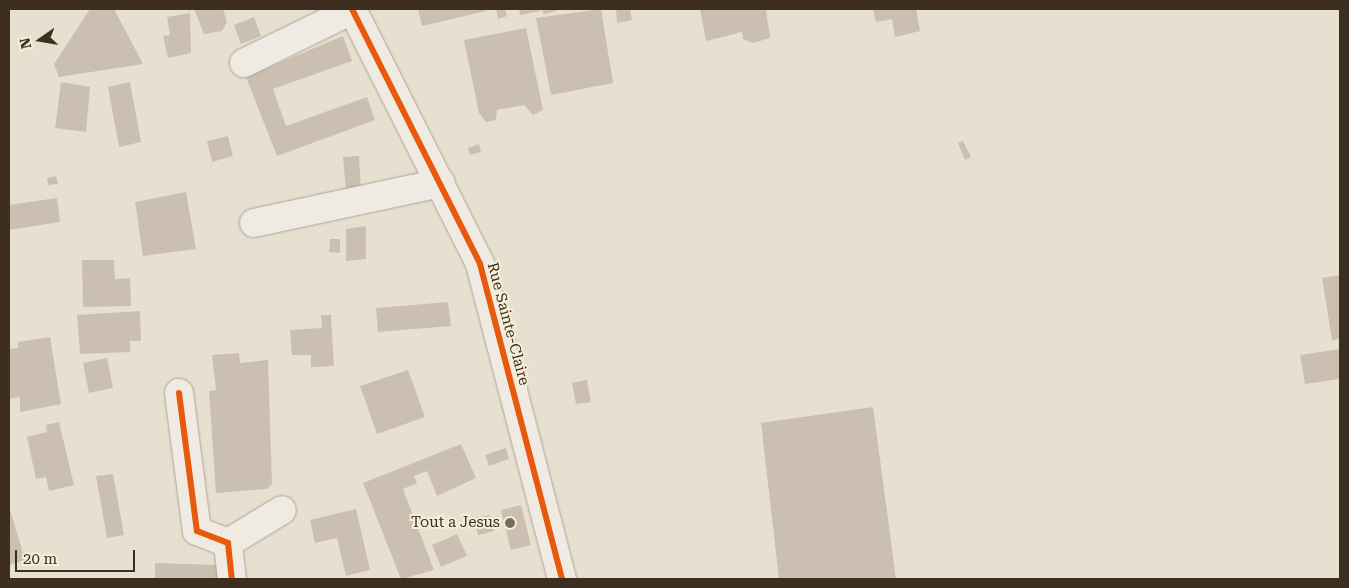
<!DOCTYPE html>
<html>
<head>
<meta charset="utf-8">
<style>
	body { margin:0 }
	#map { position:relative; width:1349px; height:588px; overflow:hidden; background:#e7e0d1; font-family:"Roboto Serif",serif }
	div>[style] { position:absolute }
	.building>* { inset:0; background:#cbbfb2 }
	.roads { filter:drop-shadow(0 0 1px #ada599) drop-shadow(0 0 1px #ada599) }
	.minor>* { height:28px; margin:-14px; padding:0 14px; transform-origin:14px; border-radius:14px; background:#efebe3 }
	.cycleway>* { height:6px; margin:-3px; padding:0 3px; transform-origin:3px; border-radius:3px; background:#e8590c }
	.dots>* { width:14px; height:14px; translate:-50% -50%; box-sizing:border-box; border:2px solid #f7eed8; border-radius:50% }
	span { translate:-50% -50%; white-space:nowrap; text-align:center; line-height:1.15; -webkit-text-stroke:4px #f7eed8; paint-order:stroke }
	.street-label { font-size:15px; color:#3d2e20 }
	.poi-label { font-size:15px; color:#3d2e20 }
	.right { translate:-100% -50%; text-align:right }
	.frame { position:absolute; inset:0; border:10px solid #3d2e20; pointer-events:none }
	.north { position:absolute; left:15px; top:15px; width:50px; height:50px; -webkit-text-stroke:4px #f7eed8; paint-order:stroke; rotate:257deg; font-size:14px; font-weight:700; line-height:20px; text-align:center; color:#3d2e20 }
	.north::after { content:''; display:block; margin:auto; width:18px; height:22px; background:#3d2e20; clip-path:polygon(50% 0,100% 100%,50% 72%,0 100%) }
	.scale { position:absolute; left:15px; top:550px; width:120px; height:22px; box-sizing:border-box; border:2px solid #3d2e20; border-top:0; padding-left:6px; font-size:15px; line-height:18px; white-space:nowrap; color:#3d2e20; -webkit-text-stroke:4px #f7eed8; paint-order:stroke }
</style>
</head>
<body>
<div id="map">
	<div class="building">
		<i style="clip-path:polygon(90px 9px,114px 9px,143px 64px,59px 77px,54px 64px)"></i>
		<i style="clip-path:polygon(194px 9px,223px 9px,227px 22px,222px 31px,204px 34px)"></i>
		<i style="clip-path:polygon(418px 9px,486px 9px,486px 11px,422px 26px)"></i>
		<i style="clip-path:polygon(496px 9px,505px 9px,507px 16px,498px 19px)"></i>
		<i style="clip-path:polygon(519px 9px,539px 9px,540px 11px,520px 15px)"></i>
		<i style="clip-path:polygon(542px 9px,563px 9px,544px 14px)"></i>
		<i style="clip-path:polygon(601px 9px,613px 83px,551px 95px,536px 18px)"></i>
		<i style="clip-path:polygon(616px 9px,630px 9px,632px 20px,617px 23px)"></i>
		<i style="clip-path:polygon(700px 9px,766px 9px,770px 38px,753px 43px,743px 39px,742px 32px,706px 41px)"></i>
		<i style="clip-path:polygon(873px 9px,916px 9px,920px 31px,895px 37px,892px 19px,876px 22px)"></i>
		<i style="clip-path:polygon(190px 13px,191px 53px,168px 58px,163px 36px,170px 35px,167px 17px)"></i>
		<i style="clip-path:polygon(254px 17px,261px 36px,241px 44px,234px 25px)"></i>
		<i style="clip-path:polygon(526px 28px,543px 110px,533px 115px,524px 105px,497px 110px,496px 120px,486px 122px,479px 113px,464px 40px)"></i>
		<i style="clip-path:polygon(343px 36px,352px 61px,273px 89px,286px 126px,367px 97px,375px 120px,277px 156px,246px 77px)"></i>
		<i style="clip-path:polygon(61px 82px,90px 87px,86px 132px,55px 128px)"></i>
		<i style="clip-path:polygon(130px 82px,141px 142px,119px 147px,108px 87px)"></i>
		<i style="clip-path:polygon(228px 136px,233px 156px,212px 162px,207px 141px)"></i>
		<i style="clip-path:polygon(963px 141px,971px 157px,965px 160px,958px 143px)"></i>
		<i style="clip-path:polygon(479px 144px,481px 152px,470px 155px,468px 148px)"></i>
		<i style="clip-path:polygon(359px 156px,361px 191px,346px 192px,343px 157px)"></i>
		<i style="clip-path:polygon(56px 176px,58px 184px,48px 185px,47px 178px)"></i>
		<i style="clip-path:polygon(186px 192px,196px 249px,143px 256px,135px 202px)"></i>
		<i style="clip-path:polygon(57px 198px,60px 222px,9px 230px,9px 205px)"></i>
		<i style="clip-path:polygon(366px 226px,366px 259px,346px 261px,346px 229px)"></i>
		<i style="clip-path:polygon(330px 239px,340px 239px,340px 253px,329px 252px)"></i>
		<i style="clip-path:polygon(82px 260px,114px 260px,115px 279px,130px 278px,131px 306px,83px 307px)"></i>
		<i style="clip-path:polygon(1340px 275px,1340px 339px,1332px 340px,1322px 278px)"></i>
		<i style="clip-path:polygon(448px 302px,451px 326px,378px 332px,376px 308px)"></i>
		<i style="clip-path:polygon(140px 311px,141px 341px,130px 341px,130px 352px,80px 354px,77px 315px)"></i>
		<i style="clip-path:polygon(321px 315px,331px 315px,334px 366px,311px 367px,311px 355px,292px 355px,290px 330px,322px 328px)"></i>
		<i style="clip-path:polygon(50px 337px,61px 404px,20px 412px,20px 397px,9px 399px,9px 349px,18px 348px,18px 342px)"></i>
		<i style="clip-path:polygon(1340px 349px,1340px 379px,1305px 384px,1300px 355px)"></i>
		<i style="clip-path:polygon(239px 353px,240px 363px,268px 360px,272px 484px,267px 489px,216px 493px,209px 391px,216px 390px,212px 355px)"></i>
		<i style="clip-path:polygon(107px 358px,113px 388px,89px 393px,83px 363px)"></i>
		<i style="clip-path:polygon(408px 370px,425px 417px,377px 434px,360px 386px)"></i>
		<i style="clip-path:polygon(587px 380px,591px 402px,576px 404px,572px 383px)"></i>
		<i style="clip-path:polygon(873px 407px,896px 579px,779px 579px,761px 423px)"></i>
		<i style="clip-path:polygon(59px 422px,74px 485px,49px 491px,46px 477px,36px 479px,27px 437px,47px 432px,46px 425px)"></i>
		<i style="clip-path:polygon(461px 444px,476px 478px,437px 496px,427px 471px,414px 476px,417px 483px,403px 489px,434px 570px,401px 579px,363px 483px)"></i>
		<i style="clip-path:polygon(506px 448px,509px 459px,489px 466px,485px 455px)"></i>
		<i style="clip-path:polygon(113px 474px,124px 535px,107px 538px,96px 476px)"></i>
		<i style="clip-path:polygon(521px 505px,531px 545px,511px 550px,501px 510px)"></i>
		<i style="clip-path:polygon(9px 506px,25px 560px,9px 565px)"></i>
		<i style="clip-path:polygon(356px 509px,370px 570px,346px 576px,337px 538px,315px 543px,310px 520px)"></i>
		<i style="clip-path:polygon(490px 515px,494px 531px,478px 535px,474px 518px)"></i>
		<i style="clip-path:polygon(457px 534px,467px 556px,441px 567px,432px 545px)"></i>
		<i style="clip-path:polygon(155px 563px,218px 565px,218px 579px,155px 579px)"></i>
	</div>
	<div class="roads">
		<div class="minor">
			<i style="left:352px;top:9px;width:285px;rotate:63.3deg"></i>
			<i style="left:480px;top:264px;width:325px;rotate:75.4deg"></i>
			<i style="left:244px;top:63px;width:120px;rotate:-26.1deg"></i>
			<i style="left:254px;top:223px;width:191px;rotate:-12.1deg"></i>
			<i style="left:179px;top:393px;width:139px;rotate:82.6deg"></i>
			<i style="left:197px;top:531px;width:33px;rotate:21deg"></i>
			<i style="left:228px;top:543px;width:36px;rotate:84deg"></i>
			<i style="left:228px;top:543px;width:63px;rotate:-31.4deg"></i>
		</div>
	</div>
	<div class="cycleway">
		<i style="left:352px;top:9px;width:285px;rotate:63.3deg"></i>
		<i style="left:480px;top:264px;width:325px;rotate:75.4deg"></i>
		<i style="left:179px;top:393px;width:139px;rotate:82.6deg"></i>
		<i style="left:197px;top:531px;width:33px;rotate:21deg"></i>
		<i style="left:228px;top:543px;width:36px;rotate:84deg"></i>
	</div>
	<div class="dots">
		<i style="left:510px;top:523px;background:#786c5e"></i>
	</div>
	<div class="street-label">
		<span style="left:508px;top:324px;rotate:75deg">Rue Sainte-Claire</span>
	</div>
	<div class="poi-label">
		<span class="right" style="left:500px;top:523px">Tout a Jesus</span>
	</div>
	<div class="frame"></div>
	<div class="north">N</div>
	<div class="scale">20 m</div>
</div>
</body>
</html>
